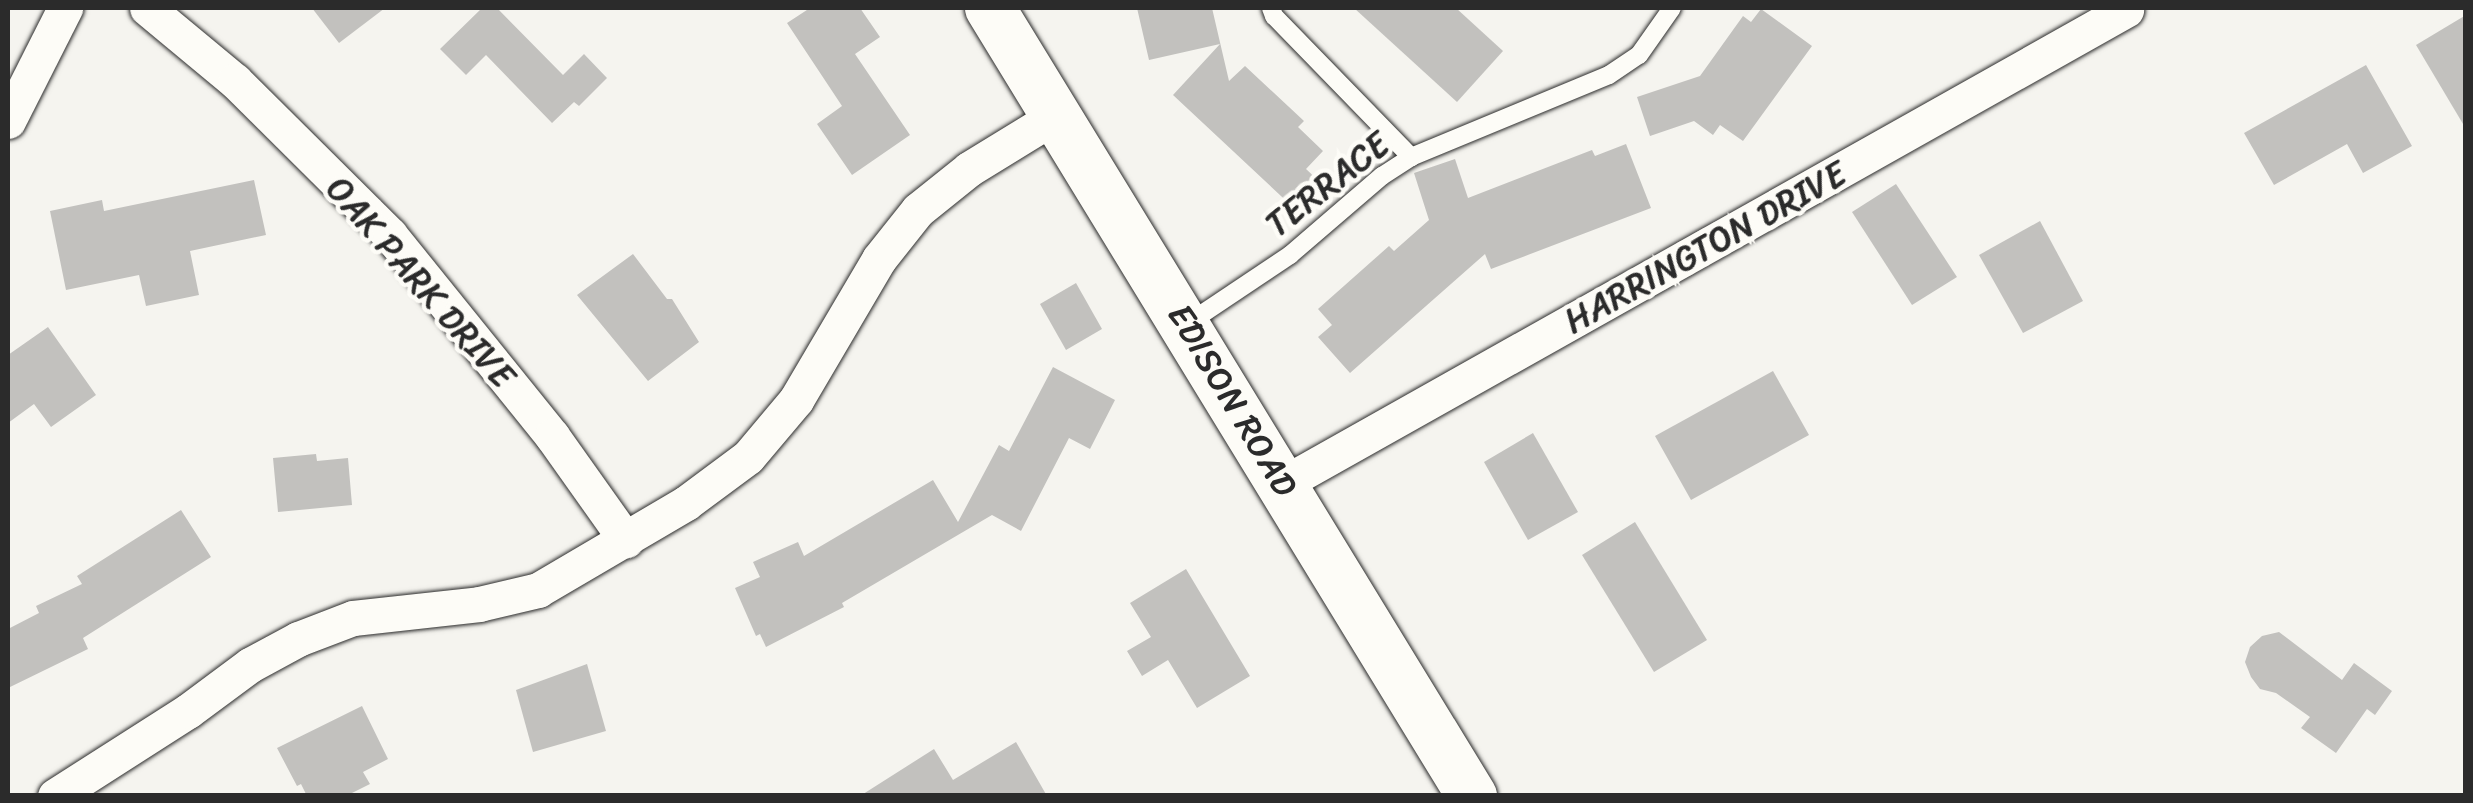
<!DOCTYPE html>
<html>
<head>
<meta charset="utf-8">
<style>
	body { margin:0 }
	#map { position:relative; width:2473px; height:803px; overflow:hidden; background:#f5f4ef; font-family:Sriracha,sans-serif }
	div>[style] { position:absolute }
	.building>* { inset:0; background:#c2c1be }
	.roads { filter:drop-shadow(0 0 2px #2b2b2b) drop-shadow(0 0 2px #2b2b2b) }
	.lane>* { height:18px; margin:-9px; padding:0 9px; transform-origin:9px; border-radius:9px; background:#fdfcf7 }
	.street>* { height:35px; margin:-17.5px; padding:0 17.5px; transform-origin:17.5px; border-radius:17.5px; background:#fdfcf7 }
	.secondary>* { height:50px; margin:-25px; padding:0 25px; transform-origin:25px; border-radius:25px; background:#fdfcf7 }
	span { translate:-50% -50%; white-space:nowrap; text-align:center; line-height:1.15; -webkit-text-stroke:9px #fdfcf7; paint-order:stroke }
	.street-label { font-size:35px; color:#2b2b2b }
	.frame { position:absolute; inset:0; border:10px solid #2b2b2b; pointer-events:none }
</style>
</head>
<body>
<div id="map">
	<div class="building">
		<i style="clip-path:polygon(312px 8px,385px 8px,339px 43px)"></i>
		<i style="clip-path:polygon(482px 8px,497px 8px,563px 75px,584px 54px,607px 78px,579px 106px,574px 102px,552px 123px,486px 55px,466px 75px,440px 49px)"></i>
		<i style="clip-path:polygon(810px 8px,860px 8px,880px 37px,855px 54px,910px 135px,852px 175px,817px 124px,842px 106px,787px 23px)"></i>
		<i style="clip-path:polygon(1137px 8px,1212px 8px,1229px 81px,1245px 66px,1304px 121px,1298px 127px,1323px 151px,1306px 169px,1321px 183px,1296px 210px,1173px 95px,1220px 44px,1149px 60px)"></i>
		<i style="clip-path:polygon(1354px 8px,1456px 8px,1503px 51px,1457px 102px)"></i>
		<i style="clip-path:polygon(1761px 9px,1812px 46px,1743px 141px,1720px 125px,1713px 135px,1694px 121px,1650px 136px,1637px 97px,1700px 76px,1743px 16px,1751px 22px)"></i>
		<i style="clip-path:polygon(2466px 15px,2466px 129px,2416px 45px)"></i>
		<i style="clip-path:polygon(2366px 65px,2412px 146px,2363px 173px,2347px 144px,2274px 185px,2244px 133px)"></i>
		<i style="clip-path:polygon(1626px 144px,1651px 208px,1491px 269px,1485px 254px,1350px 373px,1318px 337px,1332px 325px,1318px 309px,1389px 246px,1394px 251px,1429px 220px,1414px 173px,1455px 159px,1468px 198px,1592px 150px,1595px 156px)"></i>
		<i style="clip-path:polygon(254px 180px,266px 235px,190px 251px,199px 295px,146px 306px,139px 275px,66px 290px,50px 211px,102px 200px,104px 211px)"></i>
		<i style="clip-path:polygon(1896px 184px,1957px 277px,1912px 305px,1852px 212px)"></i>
		<i style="clip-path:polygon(2040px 221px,2083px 301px,2023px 333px,1979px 255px)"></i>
		<i style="clip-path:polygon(633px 254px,667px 299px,672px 299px,699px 342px,648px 381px,577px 295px)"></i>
		<i style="clip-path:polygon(1076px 283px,1102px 329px,1066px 350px,1040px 304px)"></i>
		<i style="clip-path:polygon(48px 327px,96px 395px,51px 427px,34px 404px,8px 423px,8px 355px)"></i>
		<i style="clip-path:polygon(1053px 367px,1115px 400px,1090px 449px,1069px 438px,1021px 531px,992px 515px,842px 603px,844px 607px,766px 647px,760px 634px,756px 636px,735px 588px,760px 577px,753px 562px,798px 542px,804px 556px,933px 480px,958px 522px,999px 445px,1009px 451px)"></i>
		<i style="clip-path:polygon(1773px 371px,1809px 435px,1691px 500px,1655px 436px)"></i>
		<i style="clip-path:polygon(1533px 433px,1578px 512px,1528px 540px,1484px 462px)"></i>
		<i style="clip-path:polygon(316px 454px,317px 461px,348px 458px,352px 505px,278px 512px,273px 458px)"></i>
		<i style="clip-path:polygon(181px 510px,211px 557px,83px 638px,88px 649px,8px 688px,8px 629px,39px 613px,36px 606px,82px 584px,77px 576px)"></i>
		<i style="clip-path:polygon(1635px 522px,1707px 640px,1654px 672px,1582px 555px)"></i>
		<i style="clip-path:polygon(1186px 569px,1250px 676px,1197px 708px,1168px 660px,1142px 676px,1127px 651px,1151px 637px,1130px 603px)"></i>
		<i style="clip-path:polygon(2279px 632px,2342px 680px,2354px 663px,2392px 691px,2375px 715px,2367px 709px,2336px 753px,2301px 728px,2310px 717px,2276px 693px,2260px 689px,2251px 677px,2245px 662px,2250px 647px,2262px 636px)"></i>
		<i style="clip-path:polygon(587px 664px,606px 731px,533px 752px,516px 690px)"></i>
		<i style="clip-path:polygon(362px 706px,388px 759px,363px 772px,370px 784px,346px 796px,307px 796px,301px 784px,297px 786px,277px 748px)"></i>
		<i style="clip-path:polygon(1016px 742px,1047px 796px,860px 796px,934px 749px,953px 780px)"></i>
	</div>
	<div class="roads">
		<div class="lane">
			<i style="left:1271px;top:8px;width:9px;rotate:69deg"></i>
			<i style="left:1274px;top:16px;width:197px;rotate:45.8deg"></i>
			<i style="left:1187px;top:324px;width:124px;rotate:-33.8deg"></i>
			<i style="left:1290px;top:255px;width:121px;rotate:-40.7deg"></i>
			<i style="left:1382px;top:176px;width:35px;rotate:-33deg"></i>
			<i style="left:1411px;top:157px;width:214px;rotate:-22.5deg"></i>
			<i style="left:1609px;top:75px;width:36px;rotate:-34deg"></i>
			<i style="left:1639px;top:55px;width:57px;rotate:-54.9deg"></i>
		</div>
		<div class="street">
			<i style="left:147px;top:8px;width:114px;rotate:39.7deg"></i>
			<i style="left:235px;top:81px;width:218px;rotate:44.8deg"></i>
			<i style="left:390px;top:235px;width:258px;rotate:51.1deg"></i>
			<i style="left:552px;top:436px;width:128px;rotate:54.6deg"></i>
			<i style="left:8px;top:121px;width:127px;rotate:-63.2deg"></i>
			<i style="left:1284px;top:483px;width:966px;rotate:-29.33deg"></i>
			<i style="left:55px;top:796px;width:158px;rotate:-32.6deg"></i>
			<i style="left:188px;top:711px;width:77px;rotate:-36.6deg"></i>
			<i style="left:250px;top:665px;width:55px;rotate:-28.4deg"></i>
			<i style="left:298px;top:639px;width:59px;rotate:-20.9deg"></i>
			<i style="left:353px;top:618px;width:127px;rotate:-6.3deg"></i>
			<i style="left:479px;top:604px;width:61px;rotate:-13.3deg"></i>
			<i style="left:538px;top:590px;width:172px;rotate:-30.4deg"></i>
			<i style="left:686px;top:503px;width:77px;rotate:-36.6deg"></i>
			<i style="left:748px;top:457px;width:75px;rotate:-49.9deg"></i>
			<i style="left:796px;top:400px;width:164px;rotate:-59.5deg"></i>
			<i style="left:879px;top:259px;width:63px;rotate:-51.5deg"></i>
			<i style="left:918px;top:210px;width:65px;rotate:-38.8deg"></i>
			<i style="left:969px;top:169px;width:103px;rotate:-31.5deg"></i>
		</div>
		<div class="secondary">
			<i style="left:990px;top:8px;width:924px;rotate:58.55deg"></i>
		</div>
	</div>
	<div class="street-label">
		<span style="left:1327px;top:184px;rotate:-38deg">TERRACE</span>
		<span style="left:1705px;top:247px;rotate:-29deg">HARRINGTON DRIVE</span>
		<span style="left:421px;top:282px;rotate:49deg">OAK PARK DRIVE</span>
		<span style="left:1233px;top:400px;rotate:59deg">EDISON ROAD</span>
	</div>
	<div class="frame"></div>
</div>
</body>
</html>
